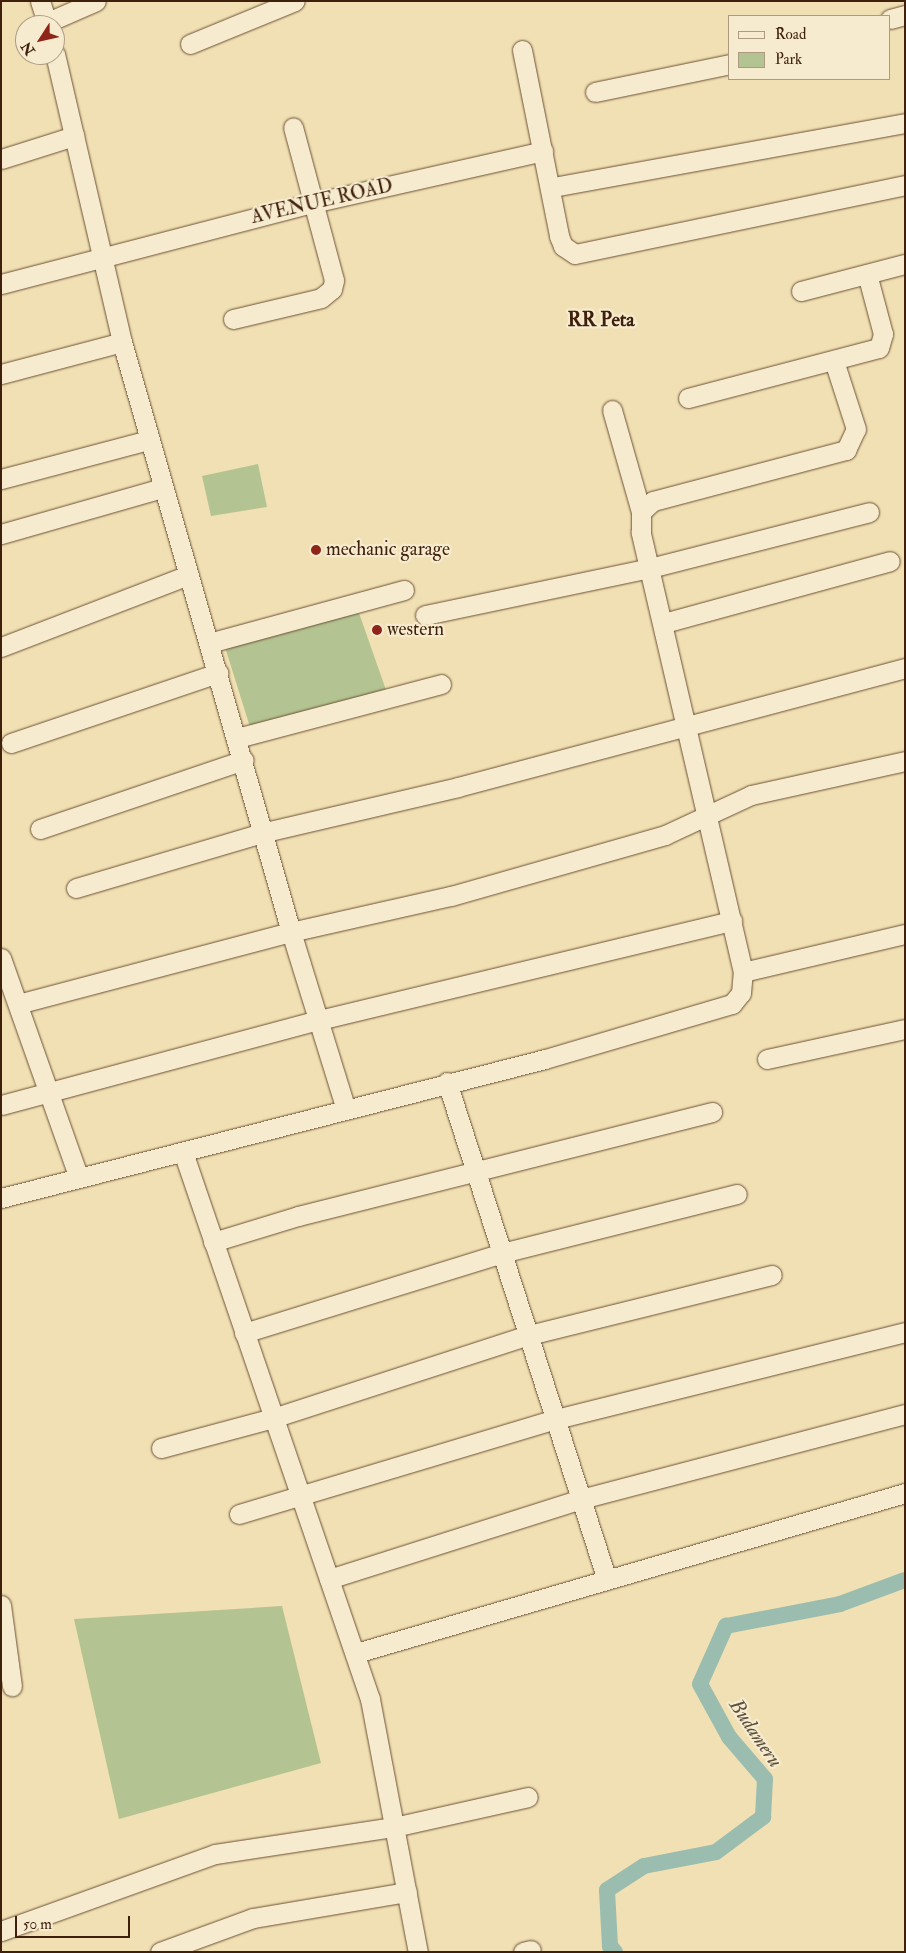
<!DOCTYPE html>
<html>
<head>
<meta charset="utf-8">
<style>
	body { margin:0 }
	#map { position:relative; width:906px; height:1953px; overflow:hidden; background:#f1e0b3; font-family:"IM FELL Double Pica",serif }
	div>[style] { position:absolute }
	.green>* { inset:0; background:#b3c391 }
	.canal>* { height:16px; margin:-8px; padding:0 8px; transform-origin:8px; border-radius:8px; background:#9bbdaf }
	.roads { filter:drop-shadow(0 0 1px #6c5036) drop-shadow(0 0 1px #6c5036) }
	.minor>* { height:19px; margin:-9.5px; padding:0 9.5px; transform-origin:9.5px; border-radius:9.5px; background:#f6ebce }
	.dots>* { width:14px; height:14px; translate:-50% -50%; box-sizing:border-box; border:2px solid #f6ebce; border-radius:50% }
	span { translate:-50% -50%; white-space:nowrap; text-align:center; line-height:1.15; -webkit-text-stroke:4.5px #f6ebce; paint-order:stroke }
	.street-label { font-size:19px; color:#3f200d }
	.poi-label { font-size:19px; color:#3f200d }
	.left { translate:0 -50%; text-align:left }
	.neighbourhood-label { font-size:20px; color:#3f200d; font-weight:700 }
	.water-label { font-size:20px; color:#5b4f3e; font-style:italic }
	.frame { position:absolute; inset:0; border:2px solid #3f200d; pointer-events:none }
	.legend { position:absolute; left:728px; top:15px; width:162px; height:65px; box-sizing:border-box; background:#f6ebce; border:1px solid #ad9a81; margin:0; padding:6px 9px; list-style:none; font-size:15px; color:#3f200d }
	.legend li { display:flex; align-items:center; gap:10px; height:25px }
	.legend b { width:25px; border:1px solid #ad9a81 }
	.north { position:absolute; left:15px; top:15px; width:50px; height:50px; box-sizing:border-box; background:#f6ebce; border:1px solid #ad9a81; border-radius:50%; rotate:235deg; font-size:14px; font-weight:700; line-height:20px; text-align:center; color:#3f200d }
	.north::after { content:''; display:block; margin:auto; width:18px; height:22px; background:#8f2418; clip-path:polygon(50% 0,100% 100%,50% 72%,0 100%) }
	.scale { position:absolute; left:15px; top:1916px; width:115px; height:22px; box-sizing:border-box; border:2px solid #3f200d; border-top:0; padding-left:6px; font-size:15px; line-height:18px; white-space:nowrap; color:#3f200d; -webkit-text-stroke:4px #f6ebce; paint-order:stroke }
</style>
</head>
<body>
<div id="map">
	<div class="green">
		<i style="clip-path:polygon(258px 464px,267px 507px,211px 516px,202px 476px)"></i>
		<i style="clip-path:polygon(359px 613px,392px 707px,250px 727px,225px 647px)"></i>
		<i style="clip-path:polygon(282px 1606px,321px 1763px,119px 1819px,74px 1619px)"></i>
	</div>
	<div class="canal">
		<i style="left:615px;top:1952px;width:8px;rotate:-130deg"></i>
		<i style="left:610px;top:1946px;width:56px;rotate:-93.1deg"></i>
		<i style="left:607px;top:1890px;width:44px;rotate:-33deg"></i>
		<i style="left:644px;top:1866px;width:73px;rotate:-11deg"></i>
		<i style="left:716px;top:1852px;width:59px;rotate:-36.7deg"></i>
		<i style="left:763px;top:1817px;width:38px;rotate:-87deg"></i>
		<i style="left:765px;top:1779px;width:55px;rotate:-130.6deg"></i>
		<i style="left:729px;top:1737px;width:60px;rotate:-118.7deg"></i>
		<i style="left:700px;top:1684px;width:64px;rotate:-65.9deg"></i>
		<i style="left:726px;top:1626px;width:116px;rotate:-10.9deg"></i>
		<i style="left:840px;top:1604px;width:69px;rotate:-20.3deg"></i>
	</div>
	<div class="roads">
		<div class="minor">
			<i style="left:40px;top:1px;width:25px;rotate:72deg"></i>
			<i style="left:890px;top:19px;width:16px;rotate:-15deg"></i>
			<i style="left:48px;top:22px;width:52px;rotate:-23.6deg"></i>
			<i style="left:190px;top:44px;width:113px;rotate:-22.3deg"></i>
			<i style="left:522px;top:50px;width:190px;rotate:78.7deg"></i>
			<i style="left:559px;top:236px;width:11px;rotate:68deg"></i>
			<i style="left:563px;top:246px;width:14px;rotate:34deg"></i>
			<i style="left:575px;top:254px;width:337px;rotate:-11.8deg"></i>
			<i style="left:55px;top:54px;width:296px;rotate:76.9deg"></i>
			<i style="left:122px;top:342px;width:614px;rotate:74.02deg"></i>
			<i style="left:291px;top:932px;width:164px;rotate:-12.7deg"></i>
			<i style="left:451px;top:896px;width:223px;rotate:-15.9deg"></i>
			<i style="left:665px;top:835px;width:95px;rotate:-24.9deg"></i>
			<i style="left:751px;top:795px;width:158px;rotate:-12.4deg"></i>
			<i style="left:595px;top:92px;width:138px;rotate:-11.7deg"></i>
			<i style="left:1px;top:159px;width:77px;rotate:-17.5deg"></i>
			<i style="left:553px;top:187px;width:358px;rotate:-10.3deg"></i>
			<i style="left:1px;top:284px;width:322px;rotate:-14.6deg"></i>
			<i style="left:313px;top:203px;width:236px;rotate:-12.7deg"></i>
			<i style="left:801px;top:291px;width:107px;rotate:-14.6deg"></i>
			<i style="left:233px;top:319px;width:90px;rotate:-13.4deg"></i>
			<i style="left:321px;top:298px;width:14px;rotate:-39deg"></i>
			<i style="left:332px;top:289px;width:9px;rotate:-77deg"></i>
			<i style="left:334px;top:280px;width:158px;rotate:-105deg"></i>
			<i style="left:1px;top:374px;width:125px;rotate:-14.8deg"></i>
			<i style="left:688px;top:398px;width:197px;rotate:-14.7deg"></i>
			<i style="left:879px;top:348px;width:15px;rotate:-74deg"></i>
			<i style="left:883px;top:334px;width:62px;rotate:-104.9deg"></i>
			<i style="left:612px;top:410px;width:106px;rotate:74.1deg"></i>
			<i style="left:1px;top:479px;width:153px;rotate:-14.8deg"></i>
			<i style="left:1px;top:534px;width:168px;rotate:-15.9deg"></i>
			<i style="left:425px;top:615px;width:230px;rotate:-11.8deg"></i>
			<i style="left:650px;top:568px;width:226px;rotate:-14.3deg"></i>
			<i style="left:664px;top:623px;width:234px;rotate:-15.3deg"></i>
			<i style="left:209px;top:643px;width:202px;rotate:-15.2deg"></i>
			<i style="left:1px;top:647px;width:201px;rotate:-21deg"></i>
			<i style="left:237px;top:738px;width:211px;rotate:-14.8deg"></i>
			<i style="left:11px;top:743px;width:219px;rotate:-18.7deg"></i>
			<i style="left:40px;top:829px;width:215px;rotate:-18.7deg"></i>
			<i style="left:76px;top:888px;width:197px;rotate:-16.5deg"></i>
			<i style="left:265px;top:832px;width:198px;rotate:-13.1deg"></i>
			<i style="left:458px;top:787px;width:463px;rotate:-14.9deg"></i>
			<i style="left:1px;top:958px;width:233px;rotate:70.5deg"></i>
			<i style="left:743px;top:972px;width:166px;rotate:-13.2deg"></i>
			<i style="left:18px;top:1004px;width:282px;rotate:-14.8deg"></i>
			<i style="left:291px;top:932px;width:186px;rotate:72.8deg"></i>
			<i style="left:767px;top:1059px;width:141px;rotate:-12.3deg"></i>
			<i style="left:447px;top:1082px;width:523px;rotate:72.19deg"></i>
			<i style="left:1px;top:1105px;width:329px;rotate:-15deg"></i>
			<i style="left:319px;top:1020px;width:425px;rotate:-13.5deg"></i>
			<i style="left:183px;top:1152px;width:578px;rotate:71.13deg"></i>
			<i style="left:370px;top:1699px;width:258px;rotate:79.3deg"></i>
			<i style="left:1px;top:1198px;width:561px;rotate:-14.33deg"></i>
			<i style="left:545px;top:1059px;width:195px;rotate:-16.4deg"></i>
			<i style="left:732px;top:1004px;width:14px;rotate:-51deg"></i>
			<i style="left:741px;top:993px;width:21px;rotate:-85deg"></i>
			<i style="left:743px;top:972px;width:452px;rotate:-103.1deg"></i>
			<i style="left:641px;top:532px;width:20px;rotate:-90deg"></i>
			<i style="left:641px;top:512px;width:16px;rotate:-43deg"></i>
			<i style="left:653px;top:501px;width:200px;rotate:-14.8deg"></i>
			<i style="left:846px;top:450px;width:23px;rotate:-65deg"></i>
			<i style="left:856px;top:429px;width:71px;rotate:-107.9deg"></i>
			<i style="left:213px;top:1242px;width:89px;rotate:-17deg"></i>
			<i style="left:298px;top:1216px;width:427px;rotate:-14.1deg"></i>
			<i style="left:244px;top:1333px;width:270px;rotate:-17.2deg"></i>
			<i style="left:502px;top:1253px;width:242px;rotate:-14.1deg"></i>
			<i style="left:161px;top:1448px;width:116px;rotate:-15deg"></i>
			<i style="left:273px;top:1418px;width:269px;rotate:-18deg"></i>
			<i style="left:529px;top:1335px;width:250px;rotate:-13.9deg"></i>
			<i style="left:239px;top:1514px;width:331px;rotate:-16.7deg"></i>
			<i style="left:556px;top:1419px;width:360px;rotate:-14deg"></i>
			<i style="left:329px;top:1579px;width:264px;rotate:-17.6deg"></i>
			<i style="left:581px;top:1499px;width:335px;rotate:-14.7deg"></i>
			<i style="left:1px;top:1605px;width:82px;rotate:82.3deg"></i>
			<i style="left:356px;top:1653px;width:572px;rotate:-16.25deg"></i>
			<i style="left:1px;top:1931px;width:227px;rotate:-19.8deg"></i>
			<i style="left:215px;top:1854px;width:181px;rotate:-8.6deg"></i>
			<i style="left:394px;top:1827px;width:137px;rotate:-12.6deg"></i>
			<i style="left:160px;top:1952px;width:99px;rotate:-20.1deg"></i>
			<i style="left:253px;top:1918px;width:156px;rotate:-9.6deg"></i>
			<i style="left:523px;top:1952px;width:8px;rotate:-14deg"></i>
		</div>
	</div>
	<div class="dots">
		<i style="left:316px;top:550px;background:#8f2418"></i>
		<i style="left:377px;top:630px;background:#8f2418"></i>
	</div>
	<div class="street-label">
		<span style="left:322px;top:202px;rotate:-13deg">AVENUE ROAD</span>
	</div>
	<div class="poi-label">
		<span class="left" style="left:326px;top:550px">mechanic garage</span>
		<span class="left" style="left:387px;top:630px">western</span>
	</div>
	<div class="neighbourhood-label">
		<span style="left:601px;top:319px">RR Peta</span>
	</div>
	<div class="water-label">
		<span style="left:756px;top:1733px;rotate:56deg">Budameru</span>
	</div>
	<div class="frame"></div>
	<ul class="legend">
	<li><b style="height:6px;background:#f6ebce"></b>Road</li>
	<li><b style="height:14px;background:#b3c391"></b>Park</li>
	</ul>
	<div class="north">N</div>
	<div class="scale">50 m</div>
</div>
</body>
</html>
